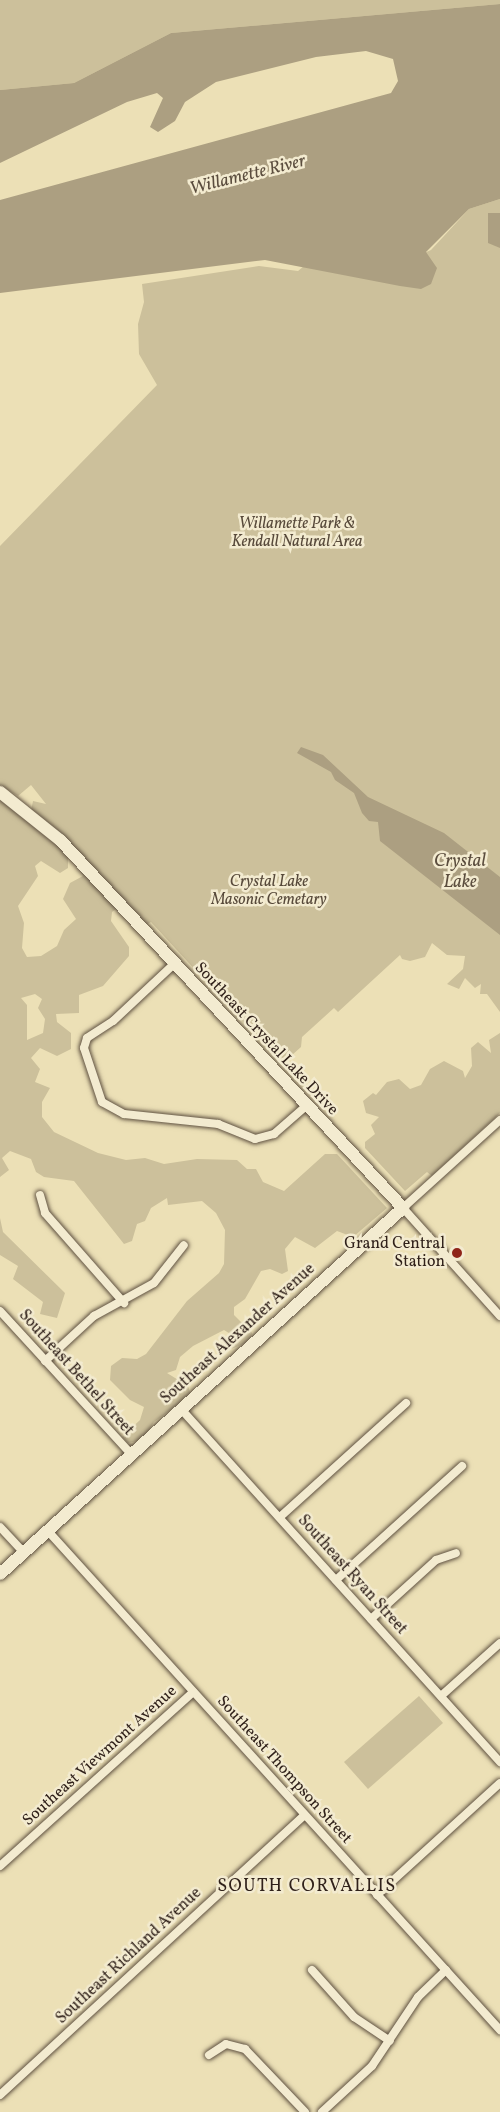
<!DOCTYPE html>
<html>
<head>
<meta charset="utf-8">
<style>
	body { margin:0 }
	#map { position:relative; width:500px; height:2112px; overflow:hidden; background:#ece0b6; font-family:Vollkorn,serif }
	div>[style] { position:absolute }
	.green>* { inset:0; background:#ccc09b }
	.water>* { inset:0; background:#ac9f81 }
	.roads { filter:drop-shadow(0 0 2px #5f5141) drop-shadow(0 0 2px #5f5141) }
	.street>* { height:8px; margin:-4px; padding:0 4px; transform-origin:4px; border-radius:4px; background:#f3ebd0 }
	.secondary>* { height:12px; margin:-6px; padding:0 6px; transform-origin:6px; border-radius:6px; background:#f3ebd0 }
	.dots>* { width:16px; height:16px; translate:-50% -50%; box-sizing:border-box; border:3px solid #f3ebd0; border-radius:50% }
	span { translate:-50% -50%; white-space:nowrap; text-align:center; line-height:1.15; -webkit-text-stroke:5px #f3ebd0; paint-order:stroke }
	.park-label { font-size:16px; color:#57493a; font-style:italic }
	.street-label { font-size:16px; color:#30211a }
	.poi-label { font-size:16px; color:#30211a }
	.right { translate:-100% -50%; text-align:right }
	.water-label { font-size:18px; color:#5b4d3e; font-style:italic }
	.neighbourhood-label { font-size:18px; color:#30211a; letter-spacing:1.5px }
</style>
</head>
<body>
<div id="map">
	<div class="green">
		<i style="clip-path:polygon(0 0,500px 0,500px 4px,171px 33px,74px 83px,0 90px)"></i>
		<i style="clip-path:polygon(evenodd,500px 199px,500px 1012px,487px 994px,480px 994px,481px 984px,475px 988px,465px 978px,459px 989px,447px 984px,463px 969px,465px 956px,447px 955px,432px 943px,425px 957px,410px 961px,402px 959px,400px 955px,338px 1012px,334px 1008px,302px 1037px,301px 1047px,282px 1064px,151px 922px,139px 929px,116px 909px,112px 912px,111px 921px,129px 947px,129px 956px,103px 986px,79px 995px,79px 1013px,56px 1014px,57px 1022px,71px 1033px,71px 1049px,57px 1056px,40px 1048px,31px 1058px,40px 1069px,35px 1082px,50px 1088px,42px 1102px,42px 1117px,54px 1132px,98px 1153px,126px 1160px,145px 1158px,164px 1164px,197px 1159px,237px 1160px,247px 1169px,256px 1169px,263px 1182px,284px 1191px,325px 1154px,337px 1154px,387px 1208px,353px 1237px,337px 1231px,315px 1248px,295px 1237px,285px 1249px,288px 1271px,282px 1274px,270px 1269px,261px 1271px,245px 1299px,234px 1307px,234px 1315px,252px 1333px,250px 1341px,229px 1350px,232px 1335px,224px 1330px,193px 1346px,180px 1357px,176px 1370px,167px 1373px,188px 1386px,191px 1395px,154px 1422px,142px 1440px,128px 1443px,122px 1437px,140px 1420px,144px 1407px,130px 1400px,110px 1380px,111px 1366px,122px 1358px,137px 1359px,146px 1354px,187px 1301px,219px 1273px,224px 1264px,225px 1230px,216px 1213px,202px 1201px,168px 1205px,167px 1198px,151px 1208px,145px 1221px,137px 1224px,132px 1241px,124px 1244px,74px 1181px,44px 1177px,36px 1172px,31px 1159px,10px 1151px,2px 1158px,9px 1170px,0 1177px,0 797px,31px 811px,33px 801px,46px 804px,31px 785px,18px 796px,0 785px,0 546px,157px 385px,139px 354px,138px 324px,144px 302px,142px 284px,259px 266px,298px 271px,304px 266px,417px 256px,431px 250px,469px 209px,500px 199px,72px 857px,83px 876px,70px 883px,63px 899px,76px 919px,64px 930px,57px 946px,41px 956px,27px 957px,22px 948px,24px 923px,18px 906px,38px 876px,35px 866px,41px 861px,60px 873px,68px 868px,68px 858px,72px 857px,500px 199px,35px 994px,42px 999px,38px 1008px,45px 1019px,43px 1033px,27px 1040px,27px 1005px,21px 998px,35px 994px)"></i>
		<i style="clip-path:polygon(500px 1033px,500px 1113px,432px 1176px,427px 1172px,405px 1191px,365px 1148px,365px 1142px,375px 1134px,371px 1125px,379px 1117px,366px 1113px,363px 1101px,373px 1093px,376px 1095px,387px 1082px,399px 1079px,410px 1089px,421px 1085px,430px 1069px,444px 1061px,463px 1071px,465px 1078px,472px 1066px,471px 1048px,478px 1042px,491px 1053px,489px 1040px)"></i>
		<i style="clip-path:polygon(0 1218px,3px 1232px,65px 1293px,57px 1318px,40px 1314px,43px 1302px,13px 1279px,18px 1266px,0 1255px)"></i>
		<i style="clip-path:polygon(419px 1696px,443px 1723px,368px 1789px,344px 1762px)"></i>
	</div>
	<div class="water">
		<i style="clip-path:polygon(500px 4px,500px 199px,469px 209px,426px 252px,437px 268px,431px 284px,421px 289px,400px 286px,265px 260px,0 293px,0 200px,391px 93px,398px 81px,393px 59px,366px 51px,316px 57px,216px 82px,185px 102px,175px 121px,158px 132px,150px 127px,163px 98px,157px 93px,127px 102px,0 163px,0 90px,74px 83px,171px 33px)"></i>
		<i style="clip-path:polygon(488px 213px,500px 213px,500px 248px,488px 243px)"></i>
		<i style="clip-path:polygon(301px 747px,323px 755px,368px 797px,444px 833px,500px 877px,500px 935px,380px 841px,378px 822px,369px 821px,362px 813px,354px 793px,335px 780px,331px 772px,297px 753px)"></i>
	</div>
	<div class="roads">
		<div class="street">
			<i style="left:174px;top:964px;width:83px;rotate:136.9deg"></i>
			<i style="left:113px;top:1021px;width:31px;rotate:147deg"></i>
			<i style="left:87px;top:1038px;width:10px;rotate:107deg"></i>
			<i style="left:84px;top:1048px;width:57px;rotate:71.6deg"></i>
			<i style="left:102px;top:1102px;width:25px;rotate:29deg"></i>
			<i style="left:124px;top:1114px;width:95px;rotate:6.1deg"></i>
			<i style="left:218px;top:1124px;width:40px;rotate:22deg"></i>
			<i style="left:255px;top:1139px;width:20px;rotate:-15deg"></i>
			<i style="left:274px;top:1134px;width:43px;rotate:-41.2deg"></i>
			<i style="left:500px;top:1120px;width:131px;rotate:137.8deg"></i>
			<i style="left:403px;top:1208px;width:145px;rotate:48.1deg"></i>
			<i style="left:40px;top:1195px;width:19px;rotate:74deg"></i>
			<i style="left:45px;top:1213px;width:120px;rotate:48.7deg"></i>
			<i style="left:0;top:1311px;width:194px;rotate:47.5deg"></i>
			<i style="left:45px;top:1361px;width:67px;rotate:-42.6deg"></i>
			<i style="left:94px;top:1316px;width:68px;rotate:-28.8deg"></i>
			<i style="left:154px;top:1283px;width:48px;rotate:-51.7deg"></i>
			<i style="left:181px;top:1409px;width:476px;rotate:47.9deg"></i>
			<i style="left:280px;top:1517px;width:170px;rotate:-42.1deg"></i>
			<i style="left:0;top:1527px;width:34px;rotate:47deg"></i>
			<i style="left:47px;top:1530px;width:675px;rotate:47.82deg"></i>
			<i style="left:336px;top:1580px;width:170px;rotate:-42.1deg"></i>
			<i style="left:371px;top:1619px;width:88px;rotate:-42.2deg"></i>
			<i style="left:436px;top:1560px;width:21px;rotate:-19deg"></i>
			<i style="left:441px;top:1696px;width:79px;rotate:-41.9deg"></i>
			<i style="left:0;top:1866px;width:260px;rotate:-42deg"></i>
			<i style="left:377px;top:1895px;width:166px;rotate:-42.3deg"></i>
			<i style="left:312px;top:1970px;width:63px;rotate:48.2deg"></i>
			<i style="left:354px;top:2017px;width:43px;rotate:33.7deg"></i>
			<i style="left:209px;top:2055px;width:20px;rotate:-33deg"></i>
			<i style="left:226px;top:2044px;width:20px;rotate:15deg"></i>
			<i style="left:245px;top:2049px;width:87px;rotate:46.4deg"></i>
			<i style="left:0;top:2095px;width:413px;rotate:-42.6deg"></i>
			<i style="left:322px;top:2112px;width:68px;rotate:-42.6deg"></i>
			<i style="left:372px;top:2066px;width:83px;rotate:-56.3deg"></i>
			<i style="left:418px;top:1997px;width:39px;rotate:-44deg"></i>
		</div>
		<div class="secondary">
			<i style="left:0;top:792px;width:77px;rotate:38.7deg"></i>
			<i style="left:60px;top:840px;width:503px;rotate:47.01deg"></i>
			<i style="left:403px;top:1208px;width:544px;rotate:137.75deg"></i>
		</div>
	</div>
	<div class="dots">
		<i style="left:457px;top:1253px;background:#8f2418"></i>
	</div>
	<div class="park-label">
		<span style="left:297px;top:533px">Willamette Park &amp;<br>Kendall Natural Area</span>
		<span style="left:269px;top:891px">Crystal Lake<br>Masonic Cemetary</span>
	</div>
	<div class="street-label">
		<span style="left:266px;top:1039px;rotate:47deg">Southeast Crystal Lake Drive</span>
		<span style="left:238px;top:1334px;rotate:-42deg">Southeast Alexander Avenue</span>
		<span style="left:76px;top:1373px;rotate:48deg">Southeast Bethel Street</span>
		<span style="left:352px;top:1575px;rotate:48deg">Southeast Ryan Street</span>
		<span style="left:100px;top:1756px;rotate:-42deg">Southeast Viewmont Avenue</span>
		<span style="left:284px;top:1770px;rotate:48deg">Southeast Thompson Street</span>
		<span style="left:129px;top:1956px;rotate:-43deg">Southeast Richland Avenue</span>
	</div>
	<div class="poi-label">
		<span class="right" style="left:445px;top:1253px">Grand Central<br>Station</span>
	</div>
	<div class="water-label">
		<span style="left:248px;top:176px;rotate:-14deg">Willamette River</span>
		<span style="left:460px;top:873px">Crystal<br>Lake</span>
	</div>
	<div class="neighbourhood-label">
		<span style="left:307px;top:1887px">SOUTH CORVALLIS</span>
	</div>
</div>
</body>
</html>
